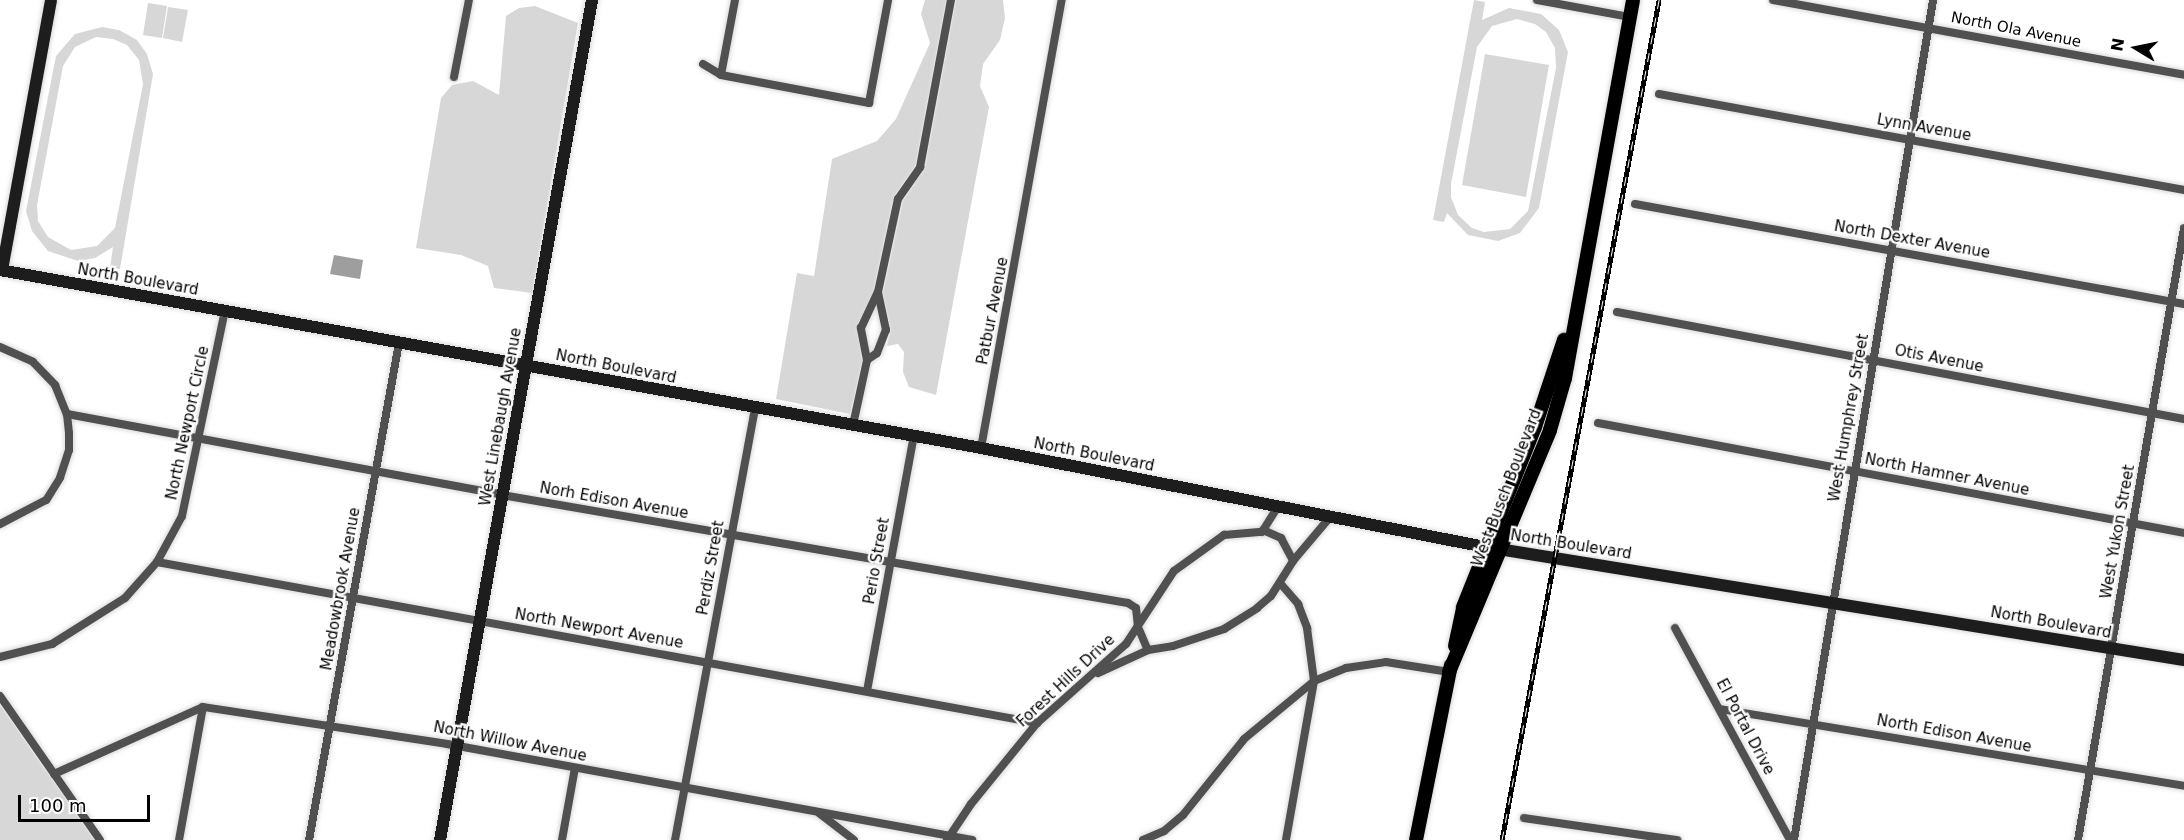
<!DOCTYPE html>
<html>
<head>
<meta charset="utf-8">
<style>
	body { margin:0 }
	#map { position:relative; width:2184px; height:840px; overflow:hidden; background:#fff; font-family:"DejaVu Sans",sans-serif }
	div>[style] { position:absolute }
	.green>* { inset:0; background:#d7d7d7 }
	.water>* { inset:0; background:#9e9e9e }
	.roads { filter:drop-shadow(0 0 2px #dbdbdb) drop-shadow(0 0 2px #dbdbdb) }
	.street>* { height:8px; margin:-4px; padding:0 4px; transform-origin:4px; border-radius:4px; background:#505050 }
	.secondary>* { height:12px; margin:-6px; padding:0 6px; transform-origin:6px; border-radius:6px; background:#1d1d1d }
	.primary>* { height:14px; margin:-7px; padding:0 7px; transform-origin:7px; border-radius:7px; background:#000 }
	.rail>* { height:5px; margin-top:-2.5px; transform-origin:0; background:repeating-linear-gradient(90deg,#fff 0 9px,#000 0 18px); box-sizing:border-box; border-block:2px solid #000 }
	span { translate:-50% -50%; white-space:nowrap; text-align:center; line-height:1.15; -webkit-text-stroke:4.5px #fff; paint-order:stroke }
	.street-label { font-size:15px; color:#000 }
	.north { position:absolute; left:2106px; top:18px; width:60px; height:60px; -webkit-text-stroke:4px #fff; paint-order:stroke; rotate:280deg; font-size:16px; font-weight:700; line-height:24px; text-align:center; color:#000 }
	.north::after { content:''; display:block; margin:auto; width:21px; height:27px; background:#000; clip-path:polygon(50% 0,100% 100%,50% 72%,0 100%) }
	.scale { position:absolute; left:18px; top:795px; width:132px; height:27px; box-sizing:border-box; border:3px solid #000; border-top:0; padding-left:8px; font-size:18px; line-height:21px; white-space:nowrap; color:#000; -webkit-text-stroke:4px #fff; paint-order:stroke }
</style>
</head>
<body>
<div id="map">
	<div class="green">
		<i style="clip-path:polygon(925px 0,946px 0,915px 166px,893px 198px,873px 292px,857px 326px,862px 361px,850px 414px,776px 399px,797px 273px,814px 276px,832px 159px,877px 141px,896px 119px,930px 43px,921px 14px)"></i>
		<i style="clip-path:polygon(956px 0,1003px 0,1005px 18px,1000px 40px,983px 64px,980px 86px,989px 107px,936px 395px,909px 387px,903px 372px,904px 352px,898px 344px,887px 346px,891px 329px,883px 293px,903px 201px,925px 168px)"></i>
		<i style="clip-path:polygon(evenodd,1474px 0,1485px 2px,1482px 20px,1509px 8px,1541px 14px,1559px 30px,1568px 52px,1539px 208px,1520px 233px,1498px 241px,1468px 235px,1447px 213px,1444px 222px,1433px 220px,1474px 0,1517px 19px,1535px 24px,1546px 32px,1555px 48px,1556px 68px,1528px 211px,1510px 229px,1484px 232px,1472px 228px,1458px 215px,1451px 197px,1451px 184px,1477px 47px,1492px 26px,1517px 19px)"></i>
		<i style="clip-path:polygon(148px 3px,167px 6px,162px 38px,143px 35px)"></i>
		<i style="clip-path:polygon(535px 6px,578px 23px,532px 293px,494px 288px,488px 266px,461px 255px,416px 248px,441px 98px,452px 85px,473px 81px,499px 95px,506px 16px,519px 8px)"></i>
		<i style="clip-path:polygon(168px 7px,188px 10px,182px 42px,163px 38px)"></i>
		<i style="clip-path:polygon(evenodd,102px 27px,119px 30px,137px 40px,147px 54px,153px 74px,120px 269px,110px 268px,113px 247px,95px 258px,78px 261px,48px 251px,32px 231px,26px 211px,56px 56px,75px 34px,102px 27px,96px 37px,113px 39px,127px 45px,139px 60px,143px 84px,115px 228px,97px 246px,71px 250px,48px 237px,38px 221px,37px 205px,63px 66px,75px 47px,96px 37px)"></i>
		<i style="clip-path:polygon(1485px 54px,1549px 65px,1526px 197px,1462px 185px)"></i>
		<i style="clip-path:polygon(0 705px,94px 840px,0 840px)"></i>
	</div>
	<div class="water">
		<i style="clip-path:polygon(334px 255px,363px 260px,360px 279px,330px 274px)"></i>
	</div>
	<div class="roads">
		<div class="street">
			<i style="left:735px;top:0;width:76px;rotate:100.6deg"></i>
			<i style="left:721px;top:75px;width:151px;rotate:10.7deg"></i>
			<i style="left:869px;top:103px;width:105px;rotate:-79.5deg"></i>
			<i style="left:1537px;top:0;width:95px;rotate:10.4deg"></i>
			<i style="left:1773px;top:0;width:418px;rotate:10.3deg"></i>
			<i style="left:703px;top:64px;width:21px;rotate:31deg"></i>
			<i style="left:454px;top:77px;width:78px;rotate:-79deg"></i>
			<i style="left:1659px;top:94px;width:534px;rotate:10.36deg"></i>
			<i style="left:1635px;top:204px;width:558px;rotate:10.32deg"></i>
			<i style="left:1617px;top:312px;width:577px;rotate:10.69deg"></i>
			<i style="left:0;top:347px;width:36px;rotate:24deg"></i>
			<i style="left:33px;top:362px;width:32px;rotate:46deg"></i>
			<i style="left:55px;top:385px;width:31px;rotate:68deg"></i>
			<i style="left:67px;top:414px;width:19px;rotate:84deg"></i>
			<i style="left:69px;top:433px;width:17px;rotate:90deg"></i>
			<i style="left:69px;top:450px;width:29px;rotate:108deg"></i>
			<i style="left:60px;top:478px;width:26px;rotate:122deg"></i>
			<i style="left:46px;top:500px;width:52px;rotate:152.4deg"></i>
			<i style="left:867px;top:360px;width:12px;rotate:-35deg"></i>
			<i style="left:877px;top:353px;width:25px;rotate:-69deg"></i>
			<i style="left:886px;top:330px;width:38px;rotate:-102deg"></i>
			<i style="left:67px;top:414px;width:442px;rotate:10.5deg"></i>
			<i style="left:502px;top:495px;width:635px;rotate:9.79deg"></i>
			<i style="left:1128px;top:603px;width:9px;rotate:32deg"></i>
			<i style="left:1136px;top:608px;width:19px;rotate:84deg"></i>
			<i style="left:1138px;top:627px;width:25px;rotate:67deg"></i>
			<i style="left:1598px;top:423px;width:596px;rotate:10.63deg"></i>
			<i style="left:853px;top:425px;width:66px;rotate:-77.8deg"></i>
			<i style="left:867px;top:360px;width:33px;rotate:-101deg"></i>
			<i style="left:861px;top:328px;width:40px;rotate:-65deg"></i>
			<i style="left:878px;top:292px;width:95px;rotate:-77.9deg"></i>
			<i style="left:898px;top:199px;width:39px;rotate:-55deg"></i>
			<i style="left:920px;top:167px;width:170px;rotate:-79.5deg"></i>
			<i style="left:981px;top:448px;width:455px;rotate:-79.8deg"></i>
			<i style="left:1263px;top:530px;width:20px;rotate:24deg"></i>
			<i style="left:1281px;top:538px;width:26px;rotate:62deg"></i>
			<i style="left:157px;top:562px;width:895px;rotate:10.37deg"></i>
			<i style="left:1280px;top:583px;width:28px;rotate:49deg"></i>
			<i style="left:1298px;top:604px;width:26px;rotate:69deg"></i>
			<i style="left:1307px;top:628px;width:53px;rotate:82.5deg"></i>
			<i style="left:1314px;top:681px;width:161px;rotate:100deg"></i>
			<i style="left:1675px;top:628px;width:241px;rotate:61.5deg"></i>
			<i style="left:0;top:657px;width:54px;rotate:-14deg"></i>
			<i style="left:52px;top:644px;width:86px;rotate:-32.2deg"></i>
			<i style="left:125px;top:598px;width:48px;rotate:-48.4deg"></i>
			<i style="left:157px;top:562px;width:52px;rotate:-61.5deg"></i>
			<i style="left:182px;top:516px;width:209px;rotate:-78.2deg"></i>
			<i style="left:1098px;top:673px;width:55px;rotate:-24.7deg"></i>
			<i style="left:1148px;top:650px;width:25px;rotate:-9deg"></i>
			<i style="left:1173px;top:646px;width:54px;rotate:-18.4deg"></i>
			<i style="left:1224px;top:629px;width:39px;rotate:-32deg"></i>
			<i style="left:1257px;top:608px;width:18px;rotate:-41deg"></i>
			<i style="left:1271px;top:596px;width:41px;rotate:-57.8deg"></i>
			<i style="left:1293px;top:561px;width:59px;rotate:-49.8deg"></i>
			<i style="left:867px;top:691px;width:259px;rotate:-79.6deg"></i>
			<i style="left:0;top:696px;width:175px;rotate:55.2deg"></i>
			<i style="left:1720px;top:709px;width:470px;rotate:9.4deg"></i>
			<i style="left:54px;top:774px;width:163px;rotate:-24.2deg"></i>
			<i style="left:203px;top:707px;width:247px;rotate:8.6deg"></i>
			<i style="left:447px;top:744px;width:534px;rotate:10.36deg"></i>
			<i style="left:819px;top:813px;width:44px;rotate:37.6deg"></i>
			<i style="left:1524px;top:818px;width:155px;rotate:8.2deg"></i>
			<i style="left:179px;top:840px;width:135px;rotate:-79.8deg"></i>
			<i style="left:309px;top:840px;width:505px;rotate:-79.74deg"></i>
			<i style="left:562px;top:840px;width:73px;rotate:-79.8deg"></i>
			<i style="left:675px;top:840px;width:439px;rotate:-79.5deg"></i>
			<i style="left:947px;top:840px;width:43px;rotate:-56.3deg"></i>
			<i style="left:971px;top:804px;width:104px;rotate:-50.8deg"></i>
			<i style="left:1037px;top:723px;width:119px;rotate:-41.6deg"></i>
			<i style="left:1126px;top:644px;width:87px;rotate:-56.7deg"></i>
			<i style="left:1174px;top:571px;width:62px;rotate:-35.8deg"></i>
			<i style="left:1224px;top:535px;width:38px;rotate:-5deg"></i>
			<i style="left:1262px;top:532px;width:32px;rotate:-58deg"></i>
			<i style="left:1143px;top:840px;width:23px;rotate:-23deg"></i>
			<i style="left:1164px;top:831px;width:25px;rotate:-40deg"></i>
			<i style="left:1183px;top:815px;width:97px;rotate:-51.2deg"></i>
			<i style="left:1244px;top:739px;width:91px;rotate:-39.6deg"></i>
			<i style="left:1314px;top:681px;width:35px;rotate:-22deg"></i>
			<i style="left:1346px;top:668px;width:40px;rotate:-8.5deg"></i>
			<i style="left:1386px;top:662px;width:64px;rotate:9deg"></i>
			<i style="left:1794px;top:840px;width:851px;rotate:-80.6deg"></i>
			<i style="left:2078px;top:840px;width:621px;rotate:-80.17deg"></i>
		</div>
		<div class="secondary">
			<i style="left:0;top:270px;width:997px;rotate:10.28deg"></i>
			<i style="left:981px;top:448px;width:509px;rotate:11.11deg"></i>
			<i style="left:1480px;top:546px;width:713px;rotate:9.2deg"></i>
			<i style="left:2px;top:270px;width:274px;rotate:-79.7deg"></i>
			<i style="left:440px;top:840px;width:854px;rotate:-79.74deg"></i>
		</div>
		<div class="primary">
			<i style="left:1455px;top:646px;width:40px;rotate:-78deg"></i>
			<i style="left:1463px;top:607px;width:194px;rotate:-68.2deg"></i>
			<i style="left:1535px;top:427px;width:92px;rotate:-71.6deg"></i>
			<i style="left:1449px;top:672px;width:262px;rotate:-67.3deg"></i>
			<i style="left:1550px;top:430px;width:54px;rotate:-73.9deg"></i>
			<i style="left:1565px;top:378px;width:384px;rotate:-79.8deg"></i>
			<i style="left:1416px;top:840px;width:178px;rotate:-78.7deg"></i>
		</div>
	</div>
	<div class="rail">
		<i style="left:1502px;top:840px;width:855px;rotate:-79.41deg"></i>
	</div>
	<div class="street-label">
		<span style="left:2016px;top:30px;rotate:11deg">North Ola Avenue</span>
		<span style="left:1924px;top:128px;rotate:10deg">Lynn Avenue</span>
		<span style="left:1912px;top:240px;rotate:10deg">North Dexter Avenue</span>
		<span style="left:138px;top:280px;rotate:10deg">North Boulevard</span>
		<span style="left:993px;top:311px;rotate:-79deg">Patbur Avenue</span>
		<span style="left:1939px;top:359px;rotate:11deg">Otis Avenue</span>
		<span style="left:616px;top:367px;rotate:11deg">North Boulevard</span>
		<span style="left:501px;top:417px;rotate:-80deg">West Linebaugh Avenue</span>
		<span style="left:1849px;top:418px;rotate:-80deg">West Humphrey Street</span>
		<span style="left:188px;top:423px;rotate:-78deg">North Newport Circle</span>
		<span style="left:1094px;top:455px;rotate:11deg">North Boulevard</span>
		<span style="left:1947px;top:475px;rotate:11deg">North Hamner Avenue</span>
		<span style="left:1507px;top:488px;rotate:-69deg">West Busch Boulevard</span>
		<span style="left:614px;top:501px;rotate:10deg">Norh Edison Avenue</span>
		<span style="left:2118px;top:532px;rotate:-80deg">West Yukon Street</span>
		<span style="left:1571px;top:545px;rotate:9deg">North Boulevard</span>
		<span style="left:877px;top:561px;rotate:-80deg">Perio Street</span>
		<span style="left:711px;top:568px;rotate:-80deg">Perdiz Street</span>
		<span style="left:341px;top:589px;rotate:-80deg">Meadowbrook Avenue</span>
		<span style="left:2051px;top:623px;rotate:10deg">North Boulevard</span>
		<span style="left:599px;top:629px;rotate:10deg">North Newport Avenue</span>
		<span style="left:1066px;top:681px;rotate:-43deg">Forest Hills Drive</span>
		<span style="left:1745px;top:727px;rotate:62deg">El Portal Drive</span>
		<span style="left:1954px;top:734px;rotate:10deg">North Edison Avenue</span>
		<span style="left:510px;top:742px;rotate:11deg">North Willow Avenue</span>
	</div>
	<div class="north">N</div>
	<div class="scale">100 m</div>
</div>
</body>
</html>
